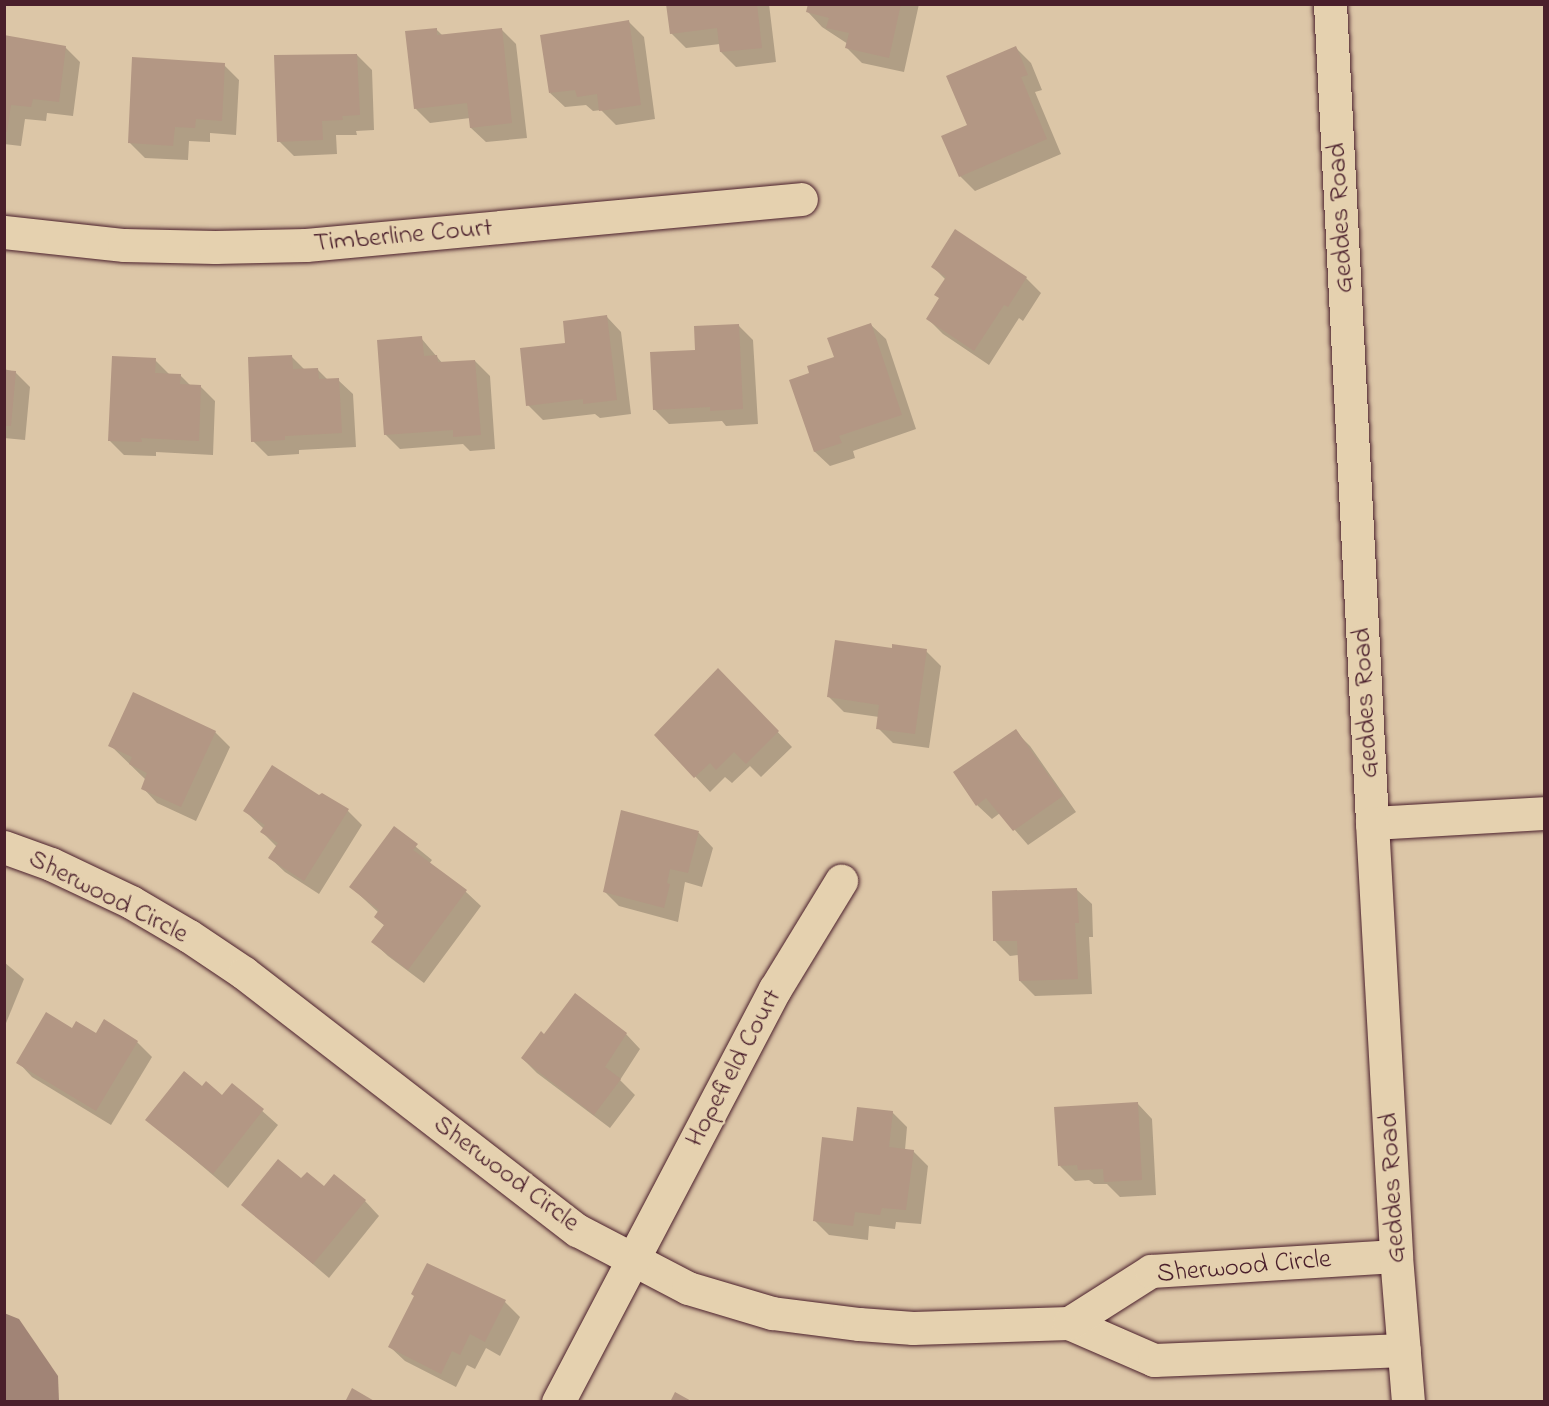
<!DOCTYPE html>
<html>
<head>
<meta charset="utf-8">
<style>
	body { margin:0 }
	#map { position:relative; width:1549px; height:1406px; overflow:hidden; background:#dcc6a7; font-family:"Indie Flower",sans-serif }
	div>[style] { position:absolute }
	.water>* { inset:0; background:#a18476 }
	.shadow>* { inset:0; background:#0003 }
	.building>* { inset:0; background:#b39784 }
	.roads { filter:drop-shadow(0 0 2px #4a1f2b) drop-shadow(0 0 2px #4a1f2b) }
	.minor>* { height:33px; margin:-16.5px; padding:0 16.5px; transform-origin:16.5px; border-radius:16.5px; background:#e5d1af }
	.major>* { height:33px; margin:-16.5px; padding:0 16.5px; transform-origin:16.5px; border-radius:16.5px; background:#e5d1af }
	span { translate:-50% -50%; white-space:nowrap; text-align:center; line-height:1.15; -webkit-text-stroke:5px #e5d1af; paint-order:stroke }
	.street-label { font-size:27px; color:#4a1f2b }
	.frame { position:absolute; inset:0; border:6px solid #4a1f2b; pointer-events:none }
</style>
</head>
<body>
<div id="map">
	<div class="water">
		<i style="clip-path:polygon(4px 1313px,19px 1319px,58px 1376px,59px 1401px,5px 1401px)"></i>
	</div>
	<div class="shadow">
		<i style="clip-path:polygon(668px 4px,769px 4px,776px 62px,736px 67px,721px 52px,720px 44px,686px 48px,671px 33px)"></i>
		<i style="clip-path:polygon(809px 4px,919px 4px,904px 72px,862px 63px,847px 48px,848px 44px,822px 27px,808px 12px)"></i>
		<i style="clip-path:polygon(629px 22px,644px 37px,655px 119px,616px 125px,601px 110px,593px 111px,586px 105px,565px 107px,550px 93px)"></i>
		<i style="clip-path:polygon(436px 29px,443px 36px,501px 29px,516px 44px,527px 138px,486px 142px,471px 128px,470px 118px,430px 123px,415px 108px)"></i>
		<i style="clip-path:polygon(4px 38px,65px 47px,80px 62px,73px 116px,47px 113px,46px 121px,25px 119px,21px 146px,4px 144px)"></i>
		<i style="clip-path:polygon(1016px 48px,1031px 63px,1042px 90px,1035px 92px,1061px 154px,975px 191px,960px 176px,969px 126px)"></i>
		<i style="clip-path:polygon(357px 55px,372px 70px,374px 130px,356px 131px,357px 135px,336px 135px,337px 154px,294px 156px,279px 141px)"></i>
		<i style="clip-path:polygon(224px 65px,239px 80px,236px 135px,210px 133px,210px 142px,189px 141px,188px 160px,145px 158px,130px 143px)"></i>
		<i style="clip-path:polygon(932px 266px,1026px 278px,1041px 293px,1023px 321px,1019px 318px,989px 365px,943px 334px,928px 319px,940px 299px,946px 280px)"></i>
		<i style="clip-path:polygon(607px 317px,621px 332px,631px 414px,600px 418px,595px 414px,543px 420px,528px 405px,567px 345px)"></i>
		<i style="clip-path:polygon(871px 325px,886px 339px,916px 429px,853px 451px,855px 458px,830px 466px,815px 452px,811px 374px,836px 357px)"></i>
		<i style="clip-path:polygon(739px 326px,753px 340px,758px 424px,726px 426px,722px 421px,669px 424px,654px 409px,697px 351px)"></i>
		<i style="clip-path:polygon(421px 338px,443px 364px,475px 361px,490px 376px,495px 449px,470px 451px,463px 444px,400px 449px,385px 434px)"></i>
		<i style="clip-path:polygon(291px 356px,305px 370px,318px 370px,328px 380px,338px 380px,353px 394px,356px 447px,299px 450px,299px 454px,268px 456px,253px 441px)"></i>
		<i style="clip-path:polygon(155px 360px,170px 375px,180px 375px,191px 386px,200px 386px,215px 401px,213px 455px,156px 452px,156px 456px,124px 455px,109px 440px)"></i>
		<i style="clip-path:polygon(4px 369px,15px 372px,30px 387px,25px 440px,4px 438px)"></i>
		<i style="clip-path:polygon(893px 650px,926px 651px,941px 666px,929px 748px,893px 743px,878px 728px,879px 717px,844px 712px,829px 697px)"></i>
		<i style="clip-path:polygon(733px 685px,792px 747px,761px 777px,750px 766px,732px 783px,725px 777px,710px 792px,656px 735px)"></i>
		<i style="clip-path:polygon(1015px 731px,1030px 746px,1076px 812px,1028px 845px,1000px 813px,992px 819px,977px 805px)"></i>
		<i style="clip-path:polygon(215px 732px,230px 747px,196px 821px,157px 803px,143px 788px,146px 780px,110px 745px)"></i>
		<i style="clip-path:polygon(319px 797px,348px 811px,362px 825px,319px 894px,285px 872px,270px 858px,277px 847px,262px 832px,264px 829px,245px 811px)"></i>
		<i style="clip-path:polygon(622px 812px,699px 833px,713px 848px,702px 887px,685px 882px,678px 922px,619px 906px,604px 891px)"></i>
		<i style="clip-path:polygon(394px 829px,432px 860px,429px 864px,466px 892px,481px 906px,424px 983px,388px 956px,373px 942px,385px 926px,376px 917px,379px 913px,351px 887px)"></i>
		<i style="clip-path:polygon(1077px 890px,1092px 904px,1093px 937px,1089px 937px,1092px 994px,1035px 996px,1020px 981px,1019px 955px,1010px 956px,995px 941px)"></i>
		<i style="clip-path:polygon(4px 962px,24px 979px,4px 1028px)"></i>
		<i style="clip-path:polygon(73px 1030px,137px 1042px,152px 1057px,111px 1125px,32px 1077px,18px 1062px)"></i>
		<i style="clip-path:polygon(626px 1034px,640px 1049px,620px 1080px,635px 1095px,610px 1128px,537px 1073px,522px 1058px,544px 1036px)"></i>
		<i style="clip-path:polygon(233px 1085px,278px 1125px,228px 1188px,147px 1119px,203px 1088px,223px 1097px)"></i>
		<i style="clip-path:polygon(1138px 1104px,1152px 1119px,1156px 1195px,1120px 1197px,1107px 1184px,1094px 1184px,1089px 1180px,1075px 1181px,1060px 1166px)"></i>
		<i style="clip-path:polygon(892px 1112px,907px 1127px,905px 1150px,913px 1151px,928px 1166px,921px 1224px,896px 1222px,895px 1229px,869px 1226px,868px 1240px,829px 1235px,814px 1220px)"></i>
		<i style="clip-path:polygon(302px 1180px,365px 1201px,379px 1216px,329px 1278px,243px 1204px)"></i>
		<i style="clip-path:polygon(427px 1265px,505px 1302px,520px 1317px,500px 1356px,486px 1348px,475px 1369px,467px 1365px,456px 1387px,405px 1361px,390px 1347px,415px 1297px)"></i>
	</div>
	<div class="building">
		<i style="clip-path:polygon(666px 4px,757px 4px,762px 48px,720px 52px,717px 28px,670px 34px)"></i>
		<i style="clip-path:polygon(808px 4px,901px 4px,889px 58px,845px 48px,849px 33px,826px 28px,829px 18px,806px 12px)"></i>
		<i style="clip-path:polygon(629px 20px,641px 105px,599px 111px,597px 94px,577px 97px,575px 90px,549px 93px,540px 35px)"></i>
		<i style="clip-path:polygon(437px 28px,437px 35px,502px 28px,512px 123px,470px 128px,467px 103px,414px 109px,405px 31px)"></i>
		<i style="clip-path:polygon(4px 35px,66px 46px,59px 102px,33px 99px,31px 107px,11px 105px,7px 132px,4px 132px)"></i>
		<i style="clip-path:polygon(1016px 46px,1028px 75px,1021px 77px,1047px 139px,959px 177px,941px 136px,967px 125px,946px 76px)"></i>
		<i style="clip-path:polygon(357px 54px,360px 115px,342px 116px,343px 120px,322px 121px,323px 140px,277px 142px,274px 55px)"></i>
		<i style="clip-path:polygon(132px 57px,225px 63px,222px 121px,196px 119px,195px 128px,175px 127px,173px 146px,128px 143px)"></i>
		<i style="clip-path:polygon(955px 229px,1027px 277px,1008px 307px,1004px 305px,974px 351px,926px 319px,939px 298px,934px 295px,946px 277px,931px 267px)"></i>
		<i style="clip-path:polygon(607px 315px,617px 400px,583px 404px,583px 399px,526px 406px,520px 348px,565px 343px,563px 321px)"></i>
		<i style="clip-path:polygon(871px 323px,902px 415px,839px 436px,842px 443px,814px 452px,789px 380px,809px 373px,807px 366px,834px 357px,827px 338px)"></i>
		<i style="clip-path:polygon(739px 324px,743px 409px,710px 411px,710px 407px,653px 410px,650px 352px,695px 350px,694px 326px)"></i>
		<i style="clip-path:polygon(422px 336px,424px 356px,437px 355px,438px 362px,475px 360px,481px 435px,453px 437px,453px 430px,384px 435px,377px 340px)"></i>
		<i style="clip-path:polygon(292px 355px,293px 369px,318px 368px,319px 379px,339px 378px,342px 433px,285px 436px,285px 440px,251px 442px,248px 357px)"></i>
		<i style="clip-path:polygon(112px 356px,156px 358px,155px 373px,181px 374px,180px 384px,201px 385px,199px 441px,141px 438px,142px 442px,108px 441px)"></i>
		<i style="clip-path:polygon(4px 370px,16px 371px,11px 426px,4px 426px)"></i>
		<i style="clip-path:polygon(835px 640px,892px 648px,892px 644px,927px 649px,915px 734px,876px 729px,879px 705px,827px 697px)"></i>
		<i style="clip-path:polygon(718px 668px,779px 731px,746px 764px,734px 752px,716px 770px,710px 763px,694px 778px,654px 735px)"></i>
		<i style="clip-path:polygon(133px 692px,216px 731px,181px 807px,141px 789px,147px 773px,129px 764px,132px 757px,108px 746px)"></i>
		<i style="clip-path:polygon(1016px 729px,1063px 796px,1013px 831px,986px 798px,976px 806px,953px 772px)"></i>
		<i style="clip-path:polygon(272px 765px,319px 795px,322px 793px,349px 809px,304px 881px,268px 858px,278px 843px,260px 832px,265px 825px,243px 811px)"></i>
		<i style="clip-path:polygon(621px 810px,699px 831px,688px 873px,670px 869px,667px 883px,670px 884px,664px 908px,603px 892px)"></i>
		<i style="clip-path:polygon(394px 826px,418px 844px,413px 850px,467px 890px,408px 970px,371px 942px,384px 925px,374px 917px,379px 910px,349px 887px)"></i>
		<i style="clip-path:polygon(1077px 888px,1079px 923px,1075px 923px,1078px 979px,1019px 981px,1017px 941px,993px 941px,992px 891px)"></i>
		<i style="clip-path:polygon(575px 993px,627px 1033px,605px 1067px,621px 1079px,594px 1115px,521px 1058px,541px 1031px,544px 1034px)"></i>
		<i style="clip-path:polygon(46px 1012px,72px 1028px,76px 1021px,96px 1033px,104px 1019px,138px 1041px,96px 1111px,16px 1063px)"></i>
		<i style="clip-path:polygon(184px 1071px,202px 1086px,206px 1081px,222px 1095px,232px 1083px,264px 1109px,213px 1174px,145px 1120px)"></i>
		<i style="clip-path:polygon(1138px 1102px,1142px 1180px,1104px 1182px,1103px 1169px,1078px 1170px,1077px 1165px,1058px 1166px,1054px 1107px)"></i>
		<i style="clip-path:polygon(857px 1107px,893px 1111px,889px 1147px,914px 1150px,906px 1210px,882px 1208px,880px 1215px,855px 1212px,853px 1226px,813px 1221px,822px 1137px,853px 1141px)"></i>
		<i style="clip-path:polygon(278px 1159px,301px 1178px,307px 1172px,324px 1186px,334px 1174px,366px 1200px,313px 1264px,241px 1205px)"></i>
		<i style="clip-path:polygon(427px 1263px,506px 1300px,485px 1342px,470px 1334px,460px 1355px,452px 1351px,441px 1374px,388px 1347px,414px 1296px,411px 1294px)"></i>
		<i style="clip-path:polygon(352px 1388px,376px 1402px,345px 1402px)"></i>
		<i style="clip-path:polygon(675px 1392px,693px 1402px,670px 1402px)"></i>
	</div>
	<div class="roads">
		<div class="minor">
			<i style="left:4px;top:232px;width:121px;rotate:6.2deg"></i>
			<i style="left:124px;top:245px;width:91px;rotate:1.3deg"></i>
			<i style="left:215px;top:247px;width:91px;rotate:-1.3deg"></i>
			<i style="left:306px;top:245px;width:497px;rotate:-5.3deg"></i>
			<i style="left:1372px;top:823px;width:172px;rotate:-3.3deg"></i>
			<i style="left:4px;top:847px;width:50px;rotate:19.9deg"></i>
			<i style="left:51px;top:864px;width:89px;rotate:25.4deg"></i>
			<i style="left:131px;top:902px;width:67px;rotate:30.4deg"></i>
			<i style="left:189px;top:936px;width:66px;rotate:33.9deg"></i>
			<i style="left:244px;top:973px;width:421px;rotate:37.7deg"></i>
			<i style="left:577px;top:1230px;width:125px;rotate:27.6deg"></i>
			<i style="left:688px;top:1288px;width:88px;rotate:16.6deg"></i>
			<i style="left:772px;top:1313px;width:88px;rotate:7.2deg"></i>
			<i style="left:859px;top:1324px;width:54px;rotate:4.2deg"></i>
			<i style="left:913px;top:1328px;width:156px;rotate:-1.8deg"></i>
			<i style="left:1069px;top:1323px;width:93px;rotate:23.5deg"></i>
			<i style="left:1154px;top:1360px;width:250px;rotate:-2.3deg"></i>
			<i style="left:1069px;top:1323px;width:97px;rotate:-32.4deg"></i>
			<i style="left:1151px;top:1271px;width:245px;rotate:-3.5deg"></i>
			<i style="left:558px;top:1402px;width:467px;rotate:-62.3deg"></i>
			<i style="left:775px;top:989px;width:127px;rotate:-58.6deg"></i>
		</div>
		<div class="major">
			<i style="left:1330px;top:4px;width:820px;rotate:87.06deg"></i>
			<i style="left:1372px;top:823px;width:434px;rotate:86.8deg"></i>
			<i style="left:1396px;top:1256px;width:146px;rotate:85.3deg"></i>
		</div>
	</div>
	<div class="street-label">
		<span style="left:1341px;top:218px;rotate:-93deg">Geddes Road</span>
		<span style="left:403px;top:236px;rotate:-5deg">Timberline Court</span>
		<span style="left:1366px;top:703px;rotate:-93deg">Geddes Road</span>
		<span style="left:108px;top:897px;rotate:27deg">Sherwood Circle</span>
		<span style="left:734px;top:1068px;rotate:-62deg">Hopefield Court</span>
		<span style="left:506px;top:1174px;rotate:37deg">Sherwood Circle</span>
		<span style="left:1393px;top:1188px;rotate:-93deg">Geddes Road</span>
		<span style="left:1244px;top:1267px;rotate:-5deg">Sherwood Circle</span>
	</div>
	<div class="frame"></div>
</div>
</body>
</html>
